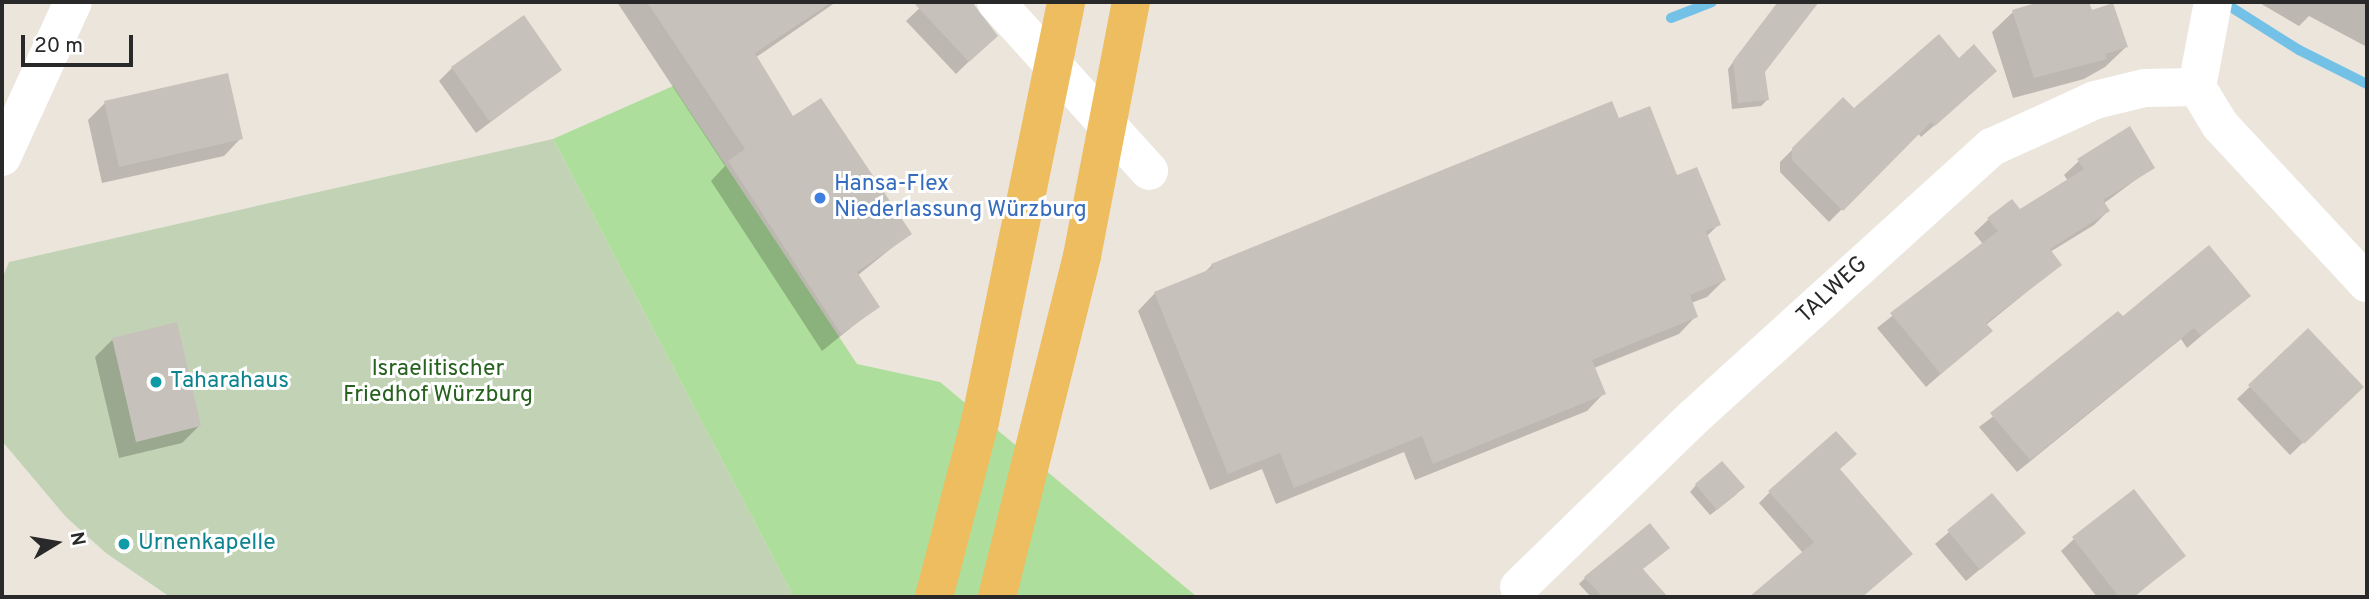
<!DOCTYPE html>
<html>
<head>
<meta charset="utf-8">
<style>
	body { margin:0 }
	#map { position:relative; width:2369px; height:599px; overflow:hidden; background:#ebe5dc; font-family:Overpass,sans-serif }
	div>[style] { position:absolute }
	.green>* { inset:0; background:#aede9b }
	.cemetery>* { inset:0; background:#c1d3b4 }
	.shadow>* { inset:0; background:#0003 }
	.stream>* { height:10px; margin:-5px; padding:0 5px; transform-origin:5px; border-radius:5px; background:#74c1e7 }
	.building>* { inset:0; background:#c6c2bb }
	.minor>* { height:38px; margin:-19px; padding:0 19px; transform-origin:19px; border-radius:19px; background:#fff }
	.tertiary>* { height:38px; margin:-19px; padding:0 19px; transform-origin:19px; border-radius:19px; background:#fff }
	.trunk>* { height:38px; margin:-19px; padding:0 19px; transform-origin:19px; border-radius:19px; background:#eebd60 }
	.dots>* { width:19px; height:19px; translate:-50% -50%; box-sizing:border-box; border:4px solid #fff; border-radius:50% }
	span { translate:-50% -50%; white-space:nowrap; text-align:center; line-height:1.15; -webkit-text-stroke:6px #fff; paint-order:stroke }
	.shop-label { font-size:23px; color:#366cbe }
	.left { translate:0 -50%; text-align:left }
	.street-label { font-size:23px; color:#292929 }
	.park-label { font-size:23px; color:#27611e }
	.culture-label { font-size:23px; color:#0d838f }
	.frame { position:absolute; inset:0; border:4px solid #292929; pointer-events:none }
	.north { position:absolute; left:21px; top:508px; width:70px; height:70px; -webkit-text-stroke:5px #fff; paint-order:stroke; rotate:79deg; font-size:19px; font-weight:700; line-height:28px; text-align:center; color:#292929 }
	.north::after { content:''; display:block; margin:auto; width:24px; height:32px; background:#292929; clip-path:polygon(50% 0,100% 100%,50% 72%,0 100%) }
	.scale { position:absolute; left:21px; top:35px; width:112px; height:32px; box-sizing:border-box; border:4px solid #292929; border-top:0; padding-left:9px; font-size:21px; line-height:24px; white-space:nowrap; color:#292929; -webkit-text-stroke:5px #fff; paint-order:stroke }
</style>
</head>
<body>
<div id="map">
	<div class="green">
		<i style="clip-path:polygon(673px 86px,857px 364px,940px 382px,1197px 597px,794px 597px,553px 139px)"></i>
	</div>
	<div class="cemetery">
		<i style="clip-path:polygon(553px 139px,794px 597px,170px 597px,106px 553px,66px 517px,2px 441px,2px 279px,9px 262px)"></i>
	</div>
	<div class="shadow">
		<i style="clip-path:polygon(617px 2px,836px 2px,755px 58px,793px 118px,909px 234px,857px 276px,878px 306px,822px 351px,711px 181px,725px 166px)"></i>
		<i style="clip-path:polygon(926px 2px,967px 2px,995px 36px,956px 74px,906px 21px)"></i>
		<i style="clip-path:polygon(1778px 2px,1799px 2px,1810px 10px,1764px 72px,1767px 100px,1761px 106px,1732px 109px,1728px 69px)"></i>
		<i style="clip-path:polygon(2044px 2px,2087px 2px,2091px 13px,2126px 47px,2105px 67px,2084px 79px,2013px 98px,1992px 32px,2013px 12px)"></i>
		<i style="clip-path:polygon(2258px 2px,2367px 2px,2367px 47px,2309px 16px,2299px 26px)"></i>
		<i style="clip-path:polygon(452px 68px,560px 70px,476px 133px,439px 81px)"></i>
		<i style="clip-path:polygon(1983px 83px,1921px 137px,1918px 133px,1829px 222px,1780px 172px,1780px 162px,1843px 99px,1854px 111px)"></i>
		<i style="clip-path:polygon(105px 103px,241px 138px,224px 156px,102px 183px,88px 120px)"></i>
		<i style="clip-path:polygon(1618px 120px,1718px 225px,1707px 236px,1724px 280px,1707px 297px,1691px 303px,1696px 316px,1679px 334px,1594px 368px,1604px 393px,1587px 411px,1415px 480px,1404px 452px,1276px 504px,1262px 469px,1210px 490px,1138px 311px,1155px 293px,1204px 273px,1212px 265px)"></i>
		<i style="clip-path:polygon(2079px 161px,2153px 167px,2103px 204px,2108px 211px,2094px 225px,2050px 252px,2060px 265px,1986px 325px,1990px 331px,1926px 387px,1877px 328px,1983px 244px,1974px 233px,1989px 219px,2019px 211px,2068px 181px,2064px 175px)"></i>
		<i style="clip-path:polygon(2248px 296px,2187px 348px,2181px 339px,2017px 472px,1979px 427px,2123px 319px)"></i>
		<i style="clip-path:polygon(2308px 331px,2361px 387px,2290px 455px,2237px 399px)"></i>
		<i style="clip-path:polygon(112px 340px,199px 426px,182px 443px,119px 458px,95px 357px)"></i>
		<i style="clip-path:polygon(1696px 485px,1737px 494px,1710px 515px,1690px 492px)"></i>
		<i style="clip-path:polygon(1770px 492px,1899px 565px,1862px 597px,1850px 593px,1845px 597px,1752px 597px,1803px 553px,1759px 503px)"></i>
		<i style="clip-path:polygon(1992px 495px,2023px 533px,1966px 581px,1935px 544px)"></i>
		<i style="clip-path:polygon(2074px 539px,2184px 555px,2134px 597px,2097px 597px,2061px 551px)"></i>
		<i style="clip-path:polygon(1641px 569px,1666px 597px,1591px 597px,1579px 584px,1585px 578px)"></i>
	</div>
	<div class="stream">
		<i style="left:2223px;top:2px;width:90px;rotate:32.3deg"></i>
		<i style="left:2299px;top:50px;width:76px;rotate:26.6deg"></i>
		<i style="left:1671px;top:18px;width:44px;rotate:-21.3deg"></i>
	</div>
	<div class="building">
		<i style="clip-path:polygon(647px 2px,832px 2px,755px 53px,793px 116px,821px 98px,912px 234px,857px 272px,880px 307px,841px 334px,728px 161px,745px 149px)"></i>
		<i style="clip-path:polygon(913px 2px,972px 2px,998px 36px,969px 62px)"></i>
		<i style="clip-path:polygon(1778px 2px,1819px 2px,1765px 72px,1769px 100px,1738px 103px,1733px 61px)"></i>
		<i style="clip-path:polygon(2039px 2px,2089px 2px,2092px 10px,2113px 3px,2128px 47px,2105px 54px,2107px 59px,2034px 78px,2012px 10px)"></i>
		<i style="clip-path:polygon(524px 15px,562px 70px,490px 122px,451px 67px)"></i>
		<i style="clip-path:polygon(1939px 34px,1959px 58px,1974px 44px,1997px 71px,1935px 126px,1931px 122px,1843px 211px,1792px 160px,1792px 148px,1843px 97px,1854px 108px)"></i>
		<i style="clip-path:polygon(228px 73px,243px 139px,119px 167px,104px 101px)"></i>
		<i style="clip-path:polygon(1612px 101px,1619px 118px,1650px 106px,1677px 175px,1697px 167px,1721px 225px,1706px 231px,1726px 280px,1690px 295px,1698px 317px,1592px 360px,1606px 394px,1433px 464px,1422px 436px,1294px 488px,1280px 453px,1228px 474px,1154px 292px,1213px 268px,1211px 264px)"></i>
		<i style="clip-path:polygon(2130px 126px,2155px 168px,2103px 200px,2110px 211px,2050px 249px,2062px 265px,1986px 323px,1993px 331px,1941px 374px,1890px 313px,1998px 231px,1987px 218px,2012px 199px,2020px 209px,2084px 169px,2077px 159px)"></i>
		<i style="clip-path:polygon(2209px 245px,2251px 296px,2201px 336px,2194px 328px,2030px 460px,1990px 413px,2118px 311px,2123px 316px)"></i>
		<i style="clip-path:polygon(177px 322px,201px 426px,136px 442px,112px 338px)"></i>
		<i style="clip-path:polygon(2308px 328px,2364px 387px,2304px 444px,2248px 385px)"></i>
		<i style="clip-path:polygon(1836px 431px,1857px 454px,1840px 469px,1913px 554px,1862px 597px,1749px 597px,1814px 542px,1768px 491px)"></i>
		<i style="clip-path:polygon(1722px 461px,1745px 487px,1717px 510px,1695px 484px)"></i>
		<i style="clip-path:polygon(2134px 489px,2186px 556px,2133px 597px,2119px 597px,2072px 537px)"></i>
		<i style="clip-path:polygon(1992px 493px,2026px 533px,1980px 570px,1947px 530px)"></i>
		<i style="clip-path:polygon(1650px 523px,1670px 548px,1643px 569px,1668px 597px,1603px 597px,1584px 577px)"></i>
	</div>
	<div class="minor">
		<i style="left:996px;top:2px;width:228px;rotate:47.8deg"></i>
		<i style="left:2213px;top:2px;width:86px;rotate:100.7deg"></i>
		<i style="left:2197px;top:87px;width:44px;rotate:58.8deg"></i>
		<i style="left:2220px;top:125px;width:216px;rotate:47.1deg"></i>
		<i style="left:1519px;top:587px;width:245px;rotate:-44.2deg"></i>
		<i style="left:1695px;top:416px;width:401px;rotate:-42.2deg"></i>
		<i style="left:1992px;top:147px;width:113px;rotate:-24.5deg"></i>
		<i style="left:2095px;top:100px;width:51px;rotate:-13.5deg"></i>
		<i style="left:2145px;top:88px;width:52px;rotate:-1.1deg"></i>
	</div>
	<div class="tertiary">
		<i style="left:2px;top:157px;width:170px;rotate:-65.4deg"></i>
	</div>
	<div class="trunk">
		<i style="left:934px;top:597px;width:181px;rotate:-75.3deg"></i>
		<i style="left:980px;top:422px;width:429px;rotate:-78.4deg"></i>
		<i style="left:997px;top:597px;width:351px;rotate:-76deg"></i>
		<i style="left:1082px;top:256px;width:259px;rotate:-79.1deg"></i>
	</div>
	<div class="dots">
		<i style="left:820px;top:198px;background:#3f7fe0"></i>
		<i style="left:156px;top:382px;background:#0f9aa8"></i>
		<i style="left:124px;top:544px;background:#0f9aa8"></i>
	</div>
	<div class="shop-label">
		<span class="left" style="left:834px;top:198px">Hansa-Flex<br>Niederlassung Würzburg</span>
	</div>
	<div class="street-label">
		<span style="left:1833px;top:291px;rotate:-43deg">TALWEG</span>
	</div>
	<div class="park-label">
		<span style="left:438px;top:383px">Israelitischer<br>Friedhof Würzburg</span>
	</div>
	<div class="culture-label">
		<span class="left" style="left:170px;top:382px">Taharahaus</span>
		<span class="left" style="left:138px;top:544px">Urnenkapelle</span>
	</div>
	<div class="frame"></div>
	<div class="north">N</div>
	<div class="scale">20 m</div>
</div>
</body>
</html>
